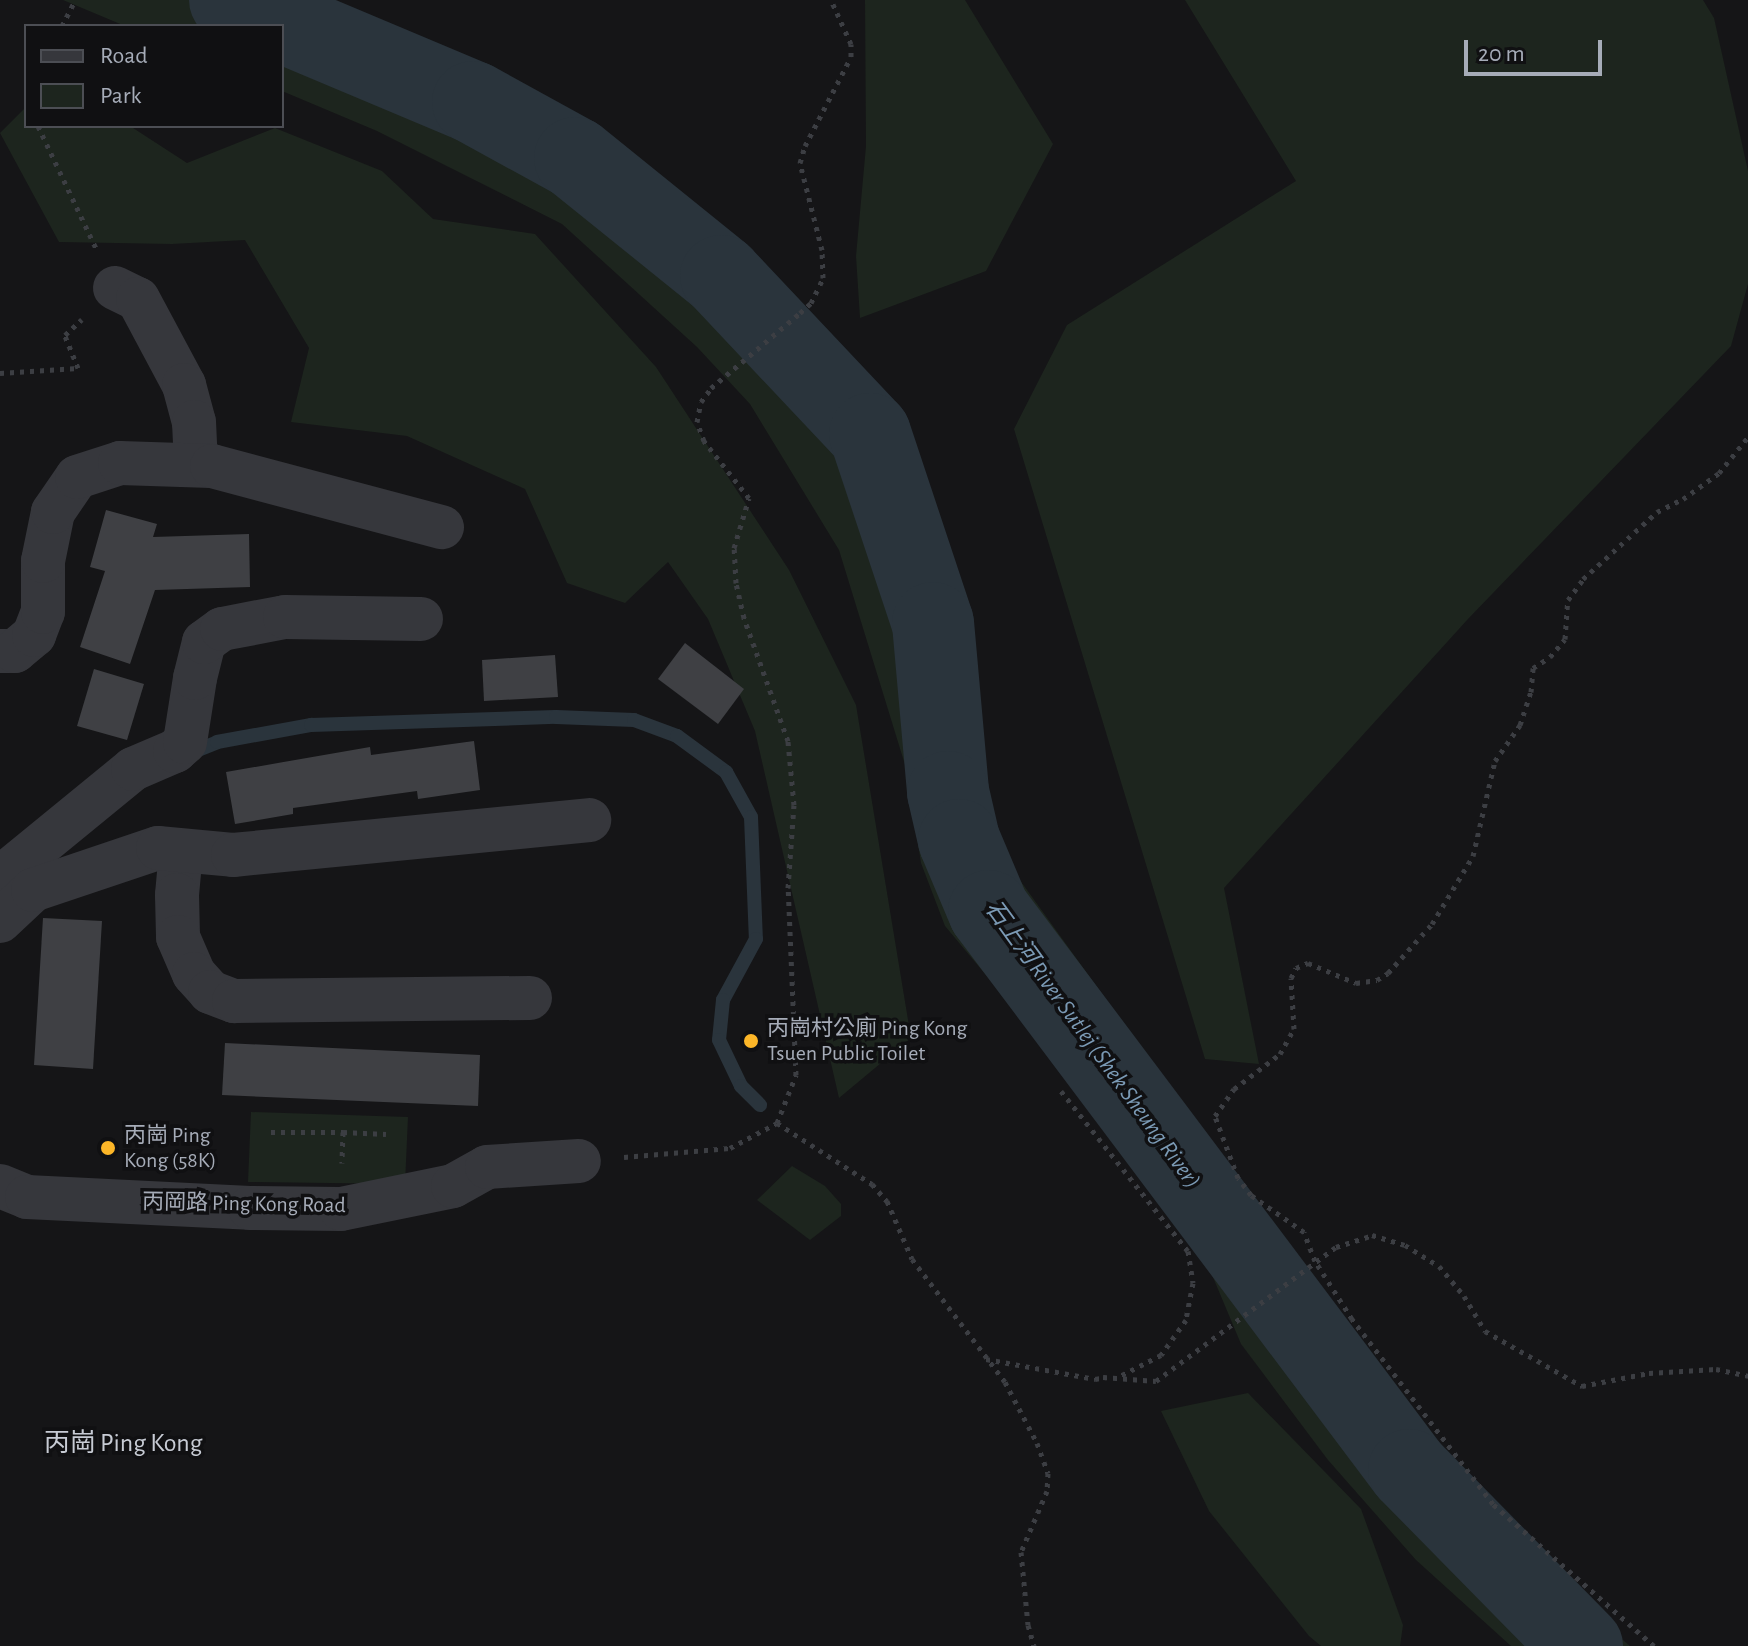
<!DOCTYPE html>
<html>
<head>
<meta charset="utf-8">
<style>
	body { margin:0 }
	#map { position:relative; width:1748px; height:1646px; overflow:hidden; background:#151517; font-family:"Alegreya Sans","Noto Sans TC",sans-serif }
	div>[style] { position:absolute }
	.green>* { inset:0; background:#1d251e }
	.stream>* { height:14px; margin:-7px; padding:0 7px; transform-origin:7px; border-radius:7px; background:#2a343c }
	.river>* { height:82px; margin:-41px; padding:0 41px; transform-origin:41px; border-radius:41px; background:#2a343c }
	.building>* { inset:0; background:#3f4044 }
	.path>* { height:5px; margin-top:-2.5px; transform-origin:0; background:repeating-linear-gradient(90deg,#3c3e43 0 4px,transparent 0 10px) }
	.minor>* { height:44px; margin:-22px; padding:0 22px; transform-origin:22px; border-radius:22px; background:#36373c }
	.dots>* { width:22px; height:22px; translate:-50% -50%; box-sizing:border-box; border:4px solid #101012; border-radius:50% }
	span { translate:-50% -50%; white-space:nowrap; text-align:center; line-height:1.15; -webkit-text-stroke:7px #101012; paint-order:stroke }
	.poi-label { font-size:22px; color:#a6acb8 }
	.left { translate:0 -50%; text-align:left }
	.street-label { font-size:22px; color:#a6acb8 }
	.water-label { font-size:24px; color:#7b9ab5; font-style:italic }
	.quarter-label { font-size:26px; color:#c7cbd4 }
	.legend { position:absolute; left:24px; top:24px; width:260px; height:104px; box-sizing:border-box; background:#101012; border:2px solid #4c4e54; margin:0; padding:10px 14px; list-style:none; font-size:24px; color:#a6acb8 }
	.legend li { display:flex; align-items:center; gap:16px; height:40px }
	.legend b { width:40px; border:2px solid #4c4e54 }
	.scale { position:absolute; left:1464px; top:40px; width:138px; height:36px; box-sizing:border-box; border:4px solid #a6acb8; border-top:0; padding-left:10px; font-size:24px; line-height:28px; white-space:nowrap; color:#a6acb8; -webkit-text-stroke:6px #101012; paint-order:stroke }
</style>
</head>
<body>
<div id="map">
	<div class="green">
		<i style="clip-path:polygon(63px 0,292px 0,538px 107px,704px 227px,783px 301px,880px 417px,947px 619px,958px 729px,1004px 858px,1167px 1084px,1224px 1174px,1323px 1303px,1405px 1422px,1503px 1537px,1630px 1646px,1511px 1646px,1416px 1560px,1328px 1460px,1241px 1344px,1202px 1251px,1046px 1047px,945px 926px,921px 863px,906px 768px,839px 550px,750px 404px,697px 347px,562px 224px,377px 131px,282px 91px,282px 26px,125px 26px)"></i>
		<i style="clip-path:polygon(865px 0,965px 0,1053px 144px,986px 271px,860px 318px,856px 256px,866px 146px)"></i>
		<i style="clip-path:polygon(1185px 0,1703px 0,1714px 18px,1748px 171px,1748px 284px,1731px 346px,1468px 619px,1224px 888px,1259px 1064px,1205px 1059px,1014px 429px,1067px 325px,1296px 181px)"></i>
		<i style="clip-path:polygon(26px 107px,26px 126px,130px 126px,187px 163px,275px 128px,382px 171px,433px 219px,535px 234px,656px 367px,789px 570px,856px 705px,911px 1038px,839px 1098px,755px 731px,708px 619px,668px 562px,625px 603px,567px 583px,525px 489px,407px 436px,291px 422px,309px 348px,245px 240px,172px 244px,59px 242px,0 133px)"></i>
		<i style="clip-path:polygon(251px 1112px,408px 1117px,405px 1184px,248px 1182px)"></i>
		<i style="clip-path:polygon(792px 1166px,825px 1186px,841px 1204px,841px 1216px,810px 1240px,757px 1200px)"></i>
		<i style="clip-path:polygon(1248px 1393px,1361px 1509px,1403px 1625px,1400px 1646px,1321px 1646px,1309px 1636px,1209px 1511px,1161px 1411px)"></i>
	</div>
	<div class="stream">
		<i style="left:188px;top:754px;width:31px;rotate:-22deg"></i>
		<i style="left:217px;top:742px;width:96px;rotate:-10.3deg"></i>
		<i style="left:311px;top:725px;width:245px;rotate:-1.9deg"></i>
		<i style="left:556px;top:717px;width:78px;rotate:2.2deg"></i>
		<i style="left:634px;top:720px;width:46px;rotate:20.4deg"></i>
		<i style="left:677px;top:736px;width:61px;rotate:36.3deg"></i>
		<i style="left:726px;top:772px;width:51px;rotate:60.9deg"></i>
		<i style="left:751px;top:817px;width:122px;rotate:87.7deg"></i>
		<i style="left:756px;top:939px;width:69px;rotate:118.4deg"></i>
		<i style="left:723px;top:1000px;width:40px;rotate:95.7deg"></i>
		<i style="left:719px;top:1040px;width:51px;rotate:64.4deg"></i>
		<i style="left:741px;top:1086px;width:27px;rotate:45deg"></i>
	</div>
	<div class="river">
		<i style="left:230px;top:0;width:264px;rotate:22.8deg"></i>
		<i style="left:473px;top:102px;width:116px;rotate:28.8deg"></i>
		<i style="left:575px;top:158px;width:188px;rotate:38.9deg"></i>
		<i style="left:721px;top:276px;width:217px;rotate:46.7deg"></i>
		<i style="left:870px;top:434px;width:199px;rotate:71.6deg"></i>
		<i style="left:933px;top:623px;width:170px;rotate:84.9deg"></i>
		<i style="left:948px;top:792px;width:49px;rotate:77.1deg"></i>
		<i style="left:959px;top:840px;width:77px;rotate:67.1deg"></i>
		<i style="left:989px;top:911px;width:699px;rotate:53.08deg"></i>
		<i style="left:1409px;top:1470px;width:247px;rotate:45.5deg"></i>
	</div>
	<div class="building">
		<i style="clip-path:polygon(106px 510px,157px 524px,153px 537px,249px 534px,250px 587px,155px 590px,130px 664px,80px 647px,105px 571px,90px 567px)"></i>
		<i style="clip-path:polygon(685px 643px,744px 689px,718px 724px,658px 679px)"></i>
		<i style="clip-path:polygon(555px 655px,558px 697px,484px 701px,482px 660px)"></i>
		<i style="clip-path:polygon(94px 669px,144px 684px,127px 740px,77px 726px)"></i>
		<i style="clip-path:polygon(474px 741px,480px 790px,418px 799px,417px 791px,293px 808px,293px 814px,235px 824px,226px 772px,370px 747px,371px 755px)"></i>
		<i style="clip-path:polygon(43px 918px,102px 921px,93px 1069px,34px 1065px)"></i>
		<i style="clip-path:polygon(225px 1043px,480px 1055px,478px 1106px,222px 1095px)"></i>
	</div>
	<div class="path">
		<i style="left:62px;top:26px;width:29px;rotate:-63deg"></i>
		<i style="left:38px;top:126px;width:135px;rotate:64.6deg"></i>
		<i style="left:0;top:373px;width:78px;rotate:-3.7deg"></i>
		<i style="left:78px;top:368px;width:35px;rotate:-112deg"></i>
		<i style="left:65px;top:335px;width:23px;rotate:-43deg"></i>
		<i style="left:1061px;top:1091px;width:204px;rotate:51.6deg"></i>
		<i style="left:1188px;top:1251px;width:32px;rotate:81deg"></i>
		<i style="left:1193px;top:1283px;width:38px;rotate:101deg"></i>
		<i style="left:1186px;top:1320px;width:43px;rotate:125.5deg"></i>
		<i style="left:1161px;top:1355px;width:46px;rotate:152.9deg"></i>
		<i style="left:777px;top:1123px;width:113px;rotate:32.7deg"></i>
		<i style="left:872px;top:1184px;width:23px;rotate:49deg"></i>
		<i style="left:887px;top:1201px;width:63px;rotate:66.7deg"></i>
		<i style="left:912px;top:1259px;width:154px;rotate:52.9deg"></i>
		<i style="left:1005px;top:1382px;width:69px;rotate:62.3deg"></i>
		<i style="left:1037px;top:1443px;width:32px;rotate:70deg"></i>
		<i style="left:1048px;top:1473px;width:18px;rotate:93deg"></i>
		<i style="left:1047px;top:1491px;width:66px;rotate:113.1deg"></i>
		<i style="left:1021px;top:1552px;width:73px;rotate:84.5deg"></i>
		<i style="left:1028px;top:1625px;width:22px;rotate:74deg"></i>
		<i style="left:271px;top:1132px;width:72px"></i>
		<i style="left:343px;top:1132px;width:31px;rotate:92deg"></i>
		<i style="left:343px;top:1132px;width:43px;rotate:2.7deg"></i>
		<i style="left:624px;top:1157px;width:106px;rotate:-4.9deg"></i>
		<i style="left:730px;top:1148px;width:53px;rotate:-28deg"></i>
		<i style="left:777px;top:1123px;width:52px;rotate:-68.4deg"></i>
		<i style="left:796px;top:1075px;width:187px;rotate:-92.4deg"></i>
		<i style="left:788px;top:888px;width:83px;rotate:-85.9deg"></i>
		<i style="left:794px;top:805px;width:64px;rotate:-95.4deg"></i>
		<i style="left:788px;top:741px;width:131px;rotate:-109.7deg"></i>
		<i style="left:744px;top:618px;width:36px;rotate:-103deg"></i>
		<i style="left:736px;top:583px;width:35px;rotate:-93deg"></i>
		<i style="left:734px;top:548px;width:52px;rotate:-73.3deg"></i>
		<i style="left:749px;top:498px;width:73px;rotate:-128.3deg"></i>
		<i style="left:704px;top:441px;width:20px;rotate:-110deg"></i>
		<i style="left:697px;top:422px;width:20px;rotate:-79deg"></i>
		<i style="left:701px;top:402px;width:17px;rotate:-54deg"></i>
		<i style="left:711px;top:388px;width:116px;rotate:-40.1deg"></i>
		<i style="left:800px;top:313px;width:15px;rotate:-42deg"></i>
		<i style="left:811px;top:303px;width:28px;rotate:-64deg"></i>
		<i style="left:823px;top:278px;width:28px;rotate:-92deg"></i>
		<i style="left:822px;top:250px;width:90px;rotate:-104.2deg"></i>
		<i style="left:800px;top:163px;width:18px;rotate:-74deg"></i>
		<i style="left:805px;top:146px;width:100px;rotate:-62.7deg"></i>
		<i style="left:851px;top:57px;width:13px;rotate:-90deg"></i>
		<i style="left:851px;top:44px;width:48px;rotate:-114.4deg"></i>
		<i style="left:986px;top:1359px;width:111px;rotate:10.4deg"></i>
		<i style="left:1095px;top:1379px;width:11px;rotate:-10deg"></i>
		<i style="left:1103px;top:1377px;width:53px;rotate:4.3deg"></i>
		<i style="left:1156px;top:1381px;width:224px;rotate:-36.7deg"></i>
		<i style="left:1336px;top:1247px;width:38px;rotate:-18deg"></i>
		<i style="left:1372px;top:1235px;width:34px;rotate:17deg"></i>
		<i style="left:1405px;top:1245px;width:40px;rotate:32deg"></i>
		<i style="left:1439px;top:1266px;width:39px;rotate:50deg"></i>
		<i style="left:1464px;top:1296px;width:41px;rotate:59deg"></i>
		<i style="left:1485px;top:1331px;width:112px;rotate:29.6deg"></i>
		<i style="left:1582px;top:1386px;width:68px;rotate:-11deg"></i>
		<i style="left:1649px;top:1373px;width:67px;rotate:-3.4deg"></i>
		<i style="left:1716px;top:1369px;width:33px;rotate:12deg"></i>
		<i style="left:1654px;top:1646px;width:215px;rotate:-138.6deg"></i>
		<i style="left:1493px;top:1504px;width:233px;rotate:-127.3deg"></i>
		<i style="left:1352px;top:1319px;width:69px;rotate:-122.5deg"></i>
		<i style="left:1315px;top:1261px;width:31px;rotate:-111deg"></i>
		<i style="left:1304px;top:1232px;width:65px;rotate:-145.1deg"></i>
		<i style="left:1251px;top:1195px;width:21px;rotate:-127deg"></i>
		<i style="left:1238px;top:1178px;width:66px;rotate:-110.4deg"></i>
		<i style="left:1215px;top:1116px;width:33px;rotate:-55deg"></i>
		<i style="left:1234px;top:1089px;width:58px;rotate:-37.3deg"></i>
		<i style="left:1280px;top:1054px;width:29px;rotate:-61deg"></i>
		<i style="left:1294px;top:1029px;width:51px;rotate:-93.4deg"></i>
		<i style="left:1291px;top:978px;width:11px;rotate:-63deg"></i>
		<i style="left:1296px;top:968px;width:13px;rotate:-23deg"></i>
		<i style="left:1308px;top:963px;width:52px;rotate:22.6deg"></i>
		<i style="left:1356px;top:983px;width:21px;rotate:-8deg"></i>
		<i style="left:1377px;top:980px;width:13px;rotate:-32deg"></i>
		<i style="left:1388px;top:973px;width:66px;rotate:-48.1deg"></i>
		<i style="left:1432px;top:924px;width:79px;rotate:-58.9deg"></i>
		<i style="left:1473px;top:856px;width:98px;rotate:-77deg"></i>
		<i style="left:1495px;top:761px;width:44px;rotate:-55.2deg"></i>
		<i style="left:1520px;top:725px;width:35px;rotate:-72deg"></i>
		<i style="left:1531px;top:692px;width:24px;rotate:-85deg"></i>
		<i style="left:1533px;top:668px;width:20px;rotate:-33deg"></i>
		<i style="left:1550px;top:657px;width:23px;rotate:-50deg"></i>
		<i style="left:1565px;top:639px;width:39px;rotate:-86deg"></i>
		<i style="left:1568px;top:600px;width:26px;rotate:-54deg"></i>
		<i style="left:1583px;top:579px;width:100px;rotate:-42.2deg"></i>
		<i style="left:1657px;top:512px;width:29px;rotate:-27deg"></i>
		<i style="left:1683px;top:499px;width:44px;rotate:-35.8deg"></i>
		<i style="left:1719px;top:473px;width:46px;rotate:-51.1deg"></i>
	</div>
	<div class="minor">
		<i style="left:115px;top:288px;width:25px;rotate:26deg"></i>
		<i style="left:138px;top:299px;width:98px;rotate:61.9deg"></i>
		<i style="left:184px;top:385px;width:38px;rotate:75deg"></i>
		<i style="left:194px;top:422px;width:42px;rotate:87.3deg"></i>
		<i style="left:0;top:651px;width:15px"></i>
		<i style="left:15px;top:651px;width:25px;rotate:-40deg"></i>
		<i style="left:34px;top:635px;width:25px;rotate:-69deg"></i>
		<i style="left:43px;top:612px;width:51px;rotate:-90deg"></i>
		<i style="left:43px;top:561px;width:50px;rotate:-78.5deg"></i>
		<i style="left:53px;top:512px;width:42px;rotate:-55.6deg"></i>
		<i style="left:77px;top:477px;width:45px;rotate:-18deg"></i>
		<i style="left:120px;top:463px;width:92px;rotate:1.9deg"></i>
		<i style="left:212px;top:466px;width:238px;rotate:14.9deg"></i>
		<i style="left:181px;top:851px;width:44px;rotate:95.2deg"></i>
		<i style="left:177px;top:895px;width:42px;rotate:88.6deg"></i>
		<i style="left:178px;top:937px;width:40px;rotate:66.6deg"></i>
		<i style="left:194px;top:974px;width:24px;rotate:48deg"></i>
		<i style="left:210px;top:992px;width:26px;rotate:21deg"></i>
		<i style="left:234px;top:1001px;width:296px;rotate:-0.6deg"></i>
		<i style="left:0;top:878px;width:172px;rotate:-39.3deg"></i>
		<i style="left:133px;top:769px;width:46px;rotate:-23.2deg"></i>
		<i style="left:175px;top:751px;width:13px;rotate:-42deg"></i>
		<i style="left:185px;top:742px;width:65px;rotate:-81.1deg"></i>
		<i style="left:195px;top:678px;width:37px;rotate:-76deg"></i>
		<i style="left:204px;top:642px;width:22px;rotate:-36deg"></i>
		<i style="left:222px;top:629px;width:64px;rotate:-10.8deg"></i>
		<i style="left:285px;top:617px;width:136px;rotate:0.8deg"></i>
		<i style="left:0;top:921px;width:45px;rotate:-43.2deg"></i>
		<i style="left:33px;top:890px;width:132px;rotate:-18.6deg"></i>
		<i style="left:158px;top:848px;width:75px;rotate:5.3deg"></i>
		<i style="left:233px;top:855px;width:358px;rotate:-5.6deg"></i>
		<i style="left:0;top:1186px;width:29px;rotate:22deg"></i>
		<i style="left:27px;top:1197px;width:223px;rotate:2.8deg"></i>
		<i style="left:250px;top:1208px;width:91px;rotate:0.6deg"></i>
		<i style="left:341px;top:1209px;width:114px;rotate:-11.6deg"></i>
		<i style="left:453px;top:1186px;width:39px;rotate:-29deg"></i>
		<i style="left:487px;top:1167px;width:92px;rotate:-3.7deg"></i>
	</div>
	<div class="dots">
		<i style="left:751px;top:1041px;background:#fcb628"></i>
		<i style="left:108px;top:1148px;background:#fcb628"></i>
	</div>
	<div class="poi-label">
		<span class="left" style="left:767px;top:1041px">丙崗村公廁 Ping Kong<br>Tsuen Public Toilet</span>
		<span class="left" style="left:124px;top:1148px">丙崗 Ping<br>Kong (58K)</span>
	</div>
	<div class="street-label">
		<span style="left:244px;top:1204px;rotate:1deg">丙岡路 Ping Kong Road</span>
	</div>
	<div class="water-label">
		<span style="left:1092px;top:1045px;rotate:54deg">石上河 River Sutlej (Shek Sheung River)</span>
	</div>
	<div class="quarter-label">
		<span style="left:123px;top:1444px">丙崗 Ping Kong</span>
	</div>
	<ul class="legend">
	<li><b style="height:10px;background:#36373c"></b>Road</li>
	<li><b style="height:22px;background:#1d251e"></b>Park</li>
	</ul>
	<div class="scale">20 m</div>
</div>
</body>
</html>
